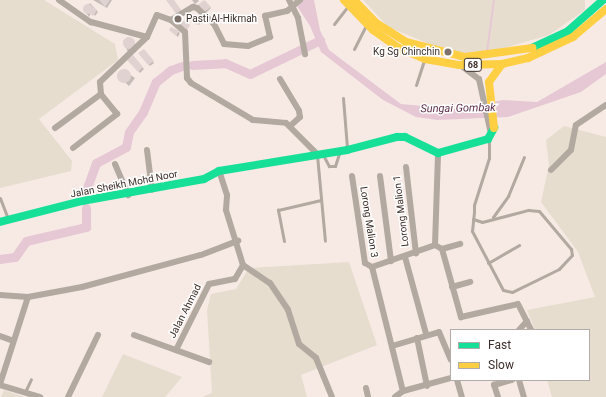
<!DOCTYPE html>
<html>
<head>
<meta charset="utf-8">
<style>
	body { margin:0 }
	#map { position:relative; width:606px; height:397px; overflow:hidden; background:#f7eae5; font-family:Roboto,sans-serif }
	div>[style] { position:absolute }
	.green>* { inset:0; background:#e6ddce }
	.water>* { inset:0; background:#e6c8d4 }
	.shadow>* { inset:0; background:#0003 }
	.stream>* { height:1.5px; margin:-0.75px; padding:0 0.75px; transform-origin:0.75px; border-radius:0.75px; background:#e6c8d4 }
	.river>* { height:9px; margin:-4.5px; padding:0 4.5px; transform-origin:4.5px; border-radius:4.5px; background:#e6c8d4 }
	.building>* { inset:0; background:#e0d2d0 }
	.round { border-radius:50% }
	.lane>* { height:3px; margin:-1.5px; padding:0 1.5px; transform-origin:1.5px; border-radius:1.5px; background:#b2a9a0 }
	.street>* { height:6px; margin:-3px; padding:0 3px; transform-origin:3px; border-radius:3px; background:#b2a9a0 }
	.fast>* { height:8px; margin:-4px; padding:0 4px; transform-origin:4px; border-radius:4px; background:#16e098 }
	.slow>* { height:8px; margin:-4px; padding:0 4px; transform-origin:4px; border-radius:4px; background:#ffcf43 }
	.dots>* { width:11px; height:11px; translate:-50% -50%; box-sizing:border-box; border:2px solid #fff; border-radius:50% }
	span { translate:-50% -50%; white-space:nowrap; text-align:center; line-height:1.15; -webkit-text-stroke:3px #fff; paint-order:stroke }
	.shield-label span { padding:1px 3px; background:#fff; border:1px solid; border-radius:3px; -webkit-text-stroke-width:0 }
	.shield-label { font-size:9px; color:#3d2e29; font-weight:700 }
	.poi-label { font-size:10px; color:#3d2e29 }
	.left { translate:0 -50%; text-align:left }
	.right { translate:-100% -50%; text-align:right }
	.street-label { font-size:10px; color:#3d2e29 }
	.water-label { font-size:11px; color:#5e2e4a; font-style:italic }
	.legend { position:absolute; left:450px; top:329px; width:140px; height:52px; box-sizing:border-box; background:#fff; border:1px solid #b1aba9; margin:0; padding:5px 7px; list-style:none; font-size:12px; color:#3d2e29 }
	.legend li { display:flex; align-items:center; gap:8px; height:20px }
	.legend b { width:20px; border:1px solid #b1aba9 }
</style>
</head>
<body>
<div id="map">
	<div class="green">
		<i style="clip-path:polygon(0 0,44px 0,115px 44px,118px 60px,39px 119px,72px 161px,71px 171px,0 188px)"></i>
		<i style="clip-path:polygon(363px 0,585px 0,585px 10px,549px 35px,491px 52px,454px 54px,388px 27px)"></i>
		<i style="clip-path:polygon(564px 126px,606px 137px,606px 397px,552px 397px,547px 380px,589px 380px,589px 330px,535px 330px,527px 310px,595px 297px,578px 252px,541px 202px,549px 165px,546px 140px)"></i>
		<i style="clip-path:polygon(349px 262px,377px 345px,301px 375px,307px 397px,202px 397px,212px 393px,207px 310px,211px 294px,236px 289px,249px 268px)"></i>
		<i style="clip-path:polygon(123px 354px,182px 377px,165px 397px,102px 397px)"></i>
		<i style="clip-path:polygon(4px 390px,24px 397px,1px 397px)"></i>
	</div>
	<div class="water">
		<i style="clip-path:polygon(293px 0,314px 0,320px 30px,329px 50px,401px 104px,455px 109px,503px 100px,537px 102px,606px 62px,606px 74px,581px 92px,508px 117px,437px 120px,416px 117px,383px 100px,321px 52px,310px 26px)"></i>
	</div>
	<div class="shadow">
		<i style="clip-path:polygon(93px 0,112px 0,107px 8px)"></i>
		<i style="clip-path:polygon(192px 0,198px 0,199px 1px,195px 4px)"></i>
		<i style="clip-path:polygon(205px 1px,211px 8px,206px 13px,199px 5px)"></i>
		<i style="clip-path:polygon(90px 3px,98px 12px,95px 16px,92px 11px,89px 17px,84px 10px)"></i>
		<i style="clip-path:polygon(191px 20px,200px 20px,201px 22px,199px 25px)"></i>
		<i style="clip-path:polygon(171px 28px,180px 33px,178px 37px,170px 30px)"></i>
		<i style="clip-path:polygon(128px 37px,137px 46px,128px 52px,123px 41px)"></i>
		<i style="clip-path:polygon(144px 50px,154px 63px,150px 66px,140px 53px)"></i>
		<i style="clip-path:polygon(133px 57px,144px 69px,140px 73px,129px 60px)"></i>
		<i style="clip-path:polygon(123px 70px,135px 78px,129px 86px,117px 75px)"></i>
	</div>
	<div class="stream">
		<i style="left:487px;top:52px;width:52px;rotate:-82.3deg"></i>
	</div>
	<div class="river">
		<i style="left:192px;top:65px;width:33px;rotate:-3deg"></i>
		<i style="left:225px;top:63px;width:27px;rotate:24deg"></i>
		<i style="left:250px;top:74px;width:78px;rotate:-25.9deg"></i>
		<i style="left:84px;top:196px;width:35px;rotate:-70deg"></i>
		<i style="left:96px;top:163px;width:34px;rotate:-28deg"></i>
		<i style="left:126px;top:147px;width:15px;rotate:-79deg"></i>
		<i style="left:129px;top:132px;width:24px;rotate:-55deg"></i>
		<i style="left:143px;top:112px;width:33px;rotate:-67deg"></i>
		<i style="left:156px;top:82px;width:19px;rotate:-39deg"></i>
		<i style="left:171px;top:70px;width:12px;rotate:-20deg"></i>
		<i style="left:0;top:259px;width:15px;rotate:-8deg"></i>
		<i style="left:15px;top:257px;width:19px;rotate:-55deg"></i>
		<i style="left:26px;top:241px;width:62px;rotate:-13.1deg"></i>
		<i style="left:86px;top:227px;width:19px;rotate:-90deg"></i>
	</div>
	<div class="building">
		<i style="clip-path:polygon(99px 0,110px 0,105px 7px)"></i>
		<i style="clip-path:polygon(166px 0,174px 0,182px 11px,177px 15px)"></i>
		<i style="clip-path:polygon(204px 0,211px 7px,204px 12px,198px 5px)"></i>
		<i class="round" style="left:83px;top:4px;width:10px;height:10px"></i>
		<i style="clip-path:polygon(93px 7px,97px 10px,93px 16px,89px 13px)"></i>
		<i style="clip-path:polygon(192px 14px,201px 19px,197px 25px,189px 19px)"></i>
		<i style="clip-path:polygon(178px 17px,190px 25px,187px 30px,175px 22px)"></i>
		<i style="clip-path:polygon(171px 27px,179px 31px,176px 36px,169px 30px)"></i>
		<i class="round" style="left:123px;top:37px;width:12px;height:12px"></i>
		<i style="clip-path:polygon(144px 49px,154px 61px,148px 65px,138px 53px)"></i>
		<i style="clip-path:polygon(133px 55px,143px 67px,138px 72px,127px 60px)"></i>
		<i class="round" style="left:117px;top:69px;width:14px;height:14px"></i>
	</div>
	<div class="lane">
		<i style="left:334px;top:24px;width:23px;rotate:-52deg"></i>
		<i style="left:354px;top:49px;width:27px;rotate:-63deg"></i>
		<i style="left:416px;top:85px;width:26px;rotate:-72deg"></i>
		<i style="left:343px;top:98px;width:50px;rotate:85.4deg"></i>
		<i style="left:322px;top:153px;width:15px;rotate:62deg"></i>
		<i style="left:329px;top:166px;width:6px"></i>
		<i style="left:335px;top:166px;width:16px;rotate:-72deg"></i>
		<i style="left:317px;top:155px;width:86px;rotate:84.7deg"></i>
		<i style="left:0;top:198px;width:22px;rotate:69deg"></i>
		<i style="left:493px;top:217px;width:26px;rotate:-54deg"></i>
		<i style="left:508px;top:196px;width:42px;rotate:-67.7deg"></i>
		<i style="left:473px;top:219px;width:9px;rotate:18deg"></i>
		<i style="left:482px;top:222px;width:48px;rotate:-14.6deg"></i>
		<i style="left:528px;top:210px;width:11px;rotate:5deg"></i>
		<i style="left:539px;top:211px;width:50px;rotate:49.9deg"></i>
		<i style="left:571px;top:249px;width:6px;rotate:81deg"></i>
		<i style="left:572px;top:255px;width:19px;rotate:133deg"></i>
		<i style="left:559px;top:269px;width:52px;rotate:153.9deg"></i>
		<i style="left:512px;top:292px;width:9px;rotate:-167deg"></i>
		<i style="left:503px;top:290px;width:67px;rotate:-117.7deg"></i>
		<i style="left:472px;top:231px;width:20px;rotate:-84deg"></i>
		<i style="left:474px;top:211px;width:6px;rotate:-90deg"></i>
		<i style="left:474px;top:205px;width:49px;rotate:-72.3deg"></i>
		<i style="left:489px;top:158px;width:18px;rotate:-90deg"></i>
		<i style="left:284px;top:241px;width:32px;rotate:-101deg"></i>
		<i style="left:278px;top:210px;width:44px;rotate:-13.1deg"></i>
		<i style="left:488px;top:263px;width:36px;rotate:-30deg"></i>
		<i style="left:25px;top:392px;width:14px;rotate:-65deg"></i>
	</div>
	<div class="street">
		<i style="left:59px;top:0;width:39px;rotate:35deg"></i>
		<i style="left:91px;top:22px;width:58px;rotate:15deg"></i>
		<i style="left:289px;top:0;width:20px;rotate:63deg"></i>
		<i style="left:298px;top:18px;width:37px;rotate:79deg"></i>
		<i style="left:171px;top:20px;width:26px;rotate:-31deg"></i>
		<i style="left:193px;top:7px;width:4px;rotate:14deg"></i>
		<i style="left:197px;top:8px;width:23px;rotate:43deg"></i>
		<i style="left:214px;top:24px;width:22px;rotate:63deg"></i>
		<i style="left:224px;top:44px;width:24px;rotate:5deg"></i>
		<i style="left:248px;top:46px;width:24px;rotate:-22deg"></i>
		<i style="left:270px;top:37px;width:22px;rotate:-103deg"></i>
		<i style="left:265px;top:16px;width:23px;rotate:-13deg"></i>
		<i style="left:287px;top:11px;width:17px;rotate:-40deg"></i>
		<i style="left:463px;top:67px;width:20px;rotate:37deg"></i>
		<i style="left:479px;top:79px;width:56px;rotate:77.7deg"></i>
		<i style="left:280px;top:79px;width:37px;rotate:59deg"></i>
		<i style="left:299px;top:111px;width:6px;rotate:81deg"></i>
		<i style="left:300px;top:117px;width:13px;rotate:138deg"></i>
		<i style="left:55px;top:128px;width:57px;rotate:-36.5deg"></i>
		<i style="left:73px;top:148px;width:56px;rotate:-37.7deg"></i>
		<i style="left:117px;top:114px;width:26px;rotate:-129deg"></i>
		<i style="left:101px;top:94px;width:12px;rotate:-95deg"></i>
		<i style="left:100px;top:82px;width:65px;rotate:-43.8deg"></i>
		<i style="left:147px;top:37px;width:24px;rotate:-66deg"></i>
		<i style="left:157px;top:15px;width:15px;rotate:20deg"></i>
		<i style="left:171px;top:20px;width:18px;rotate:41deg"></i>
		<i style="left:185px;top:32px;width:46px;rotate:87.5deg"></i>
		<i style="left:187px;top:78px;width:6px;rotate:51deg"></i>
		<i style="left:191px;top:83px;width:72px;rotate:30.8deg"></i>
		<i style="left:253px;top:120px;width:33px;rotate:5deg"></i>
		<i style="left:286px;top:123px;width:42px;rotate:45deg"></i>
		<i style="left:147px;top:150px;width:40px;rotate:82.9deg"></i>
		<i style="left:115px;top:164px;width:34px;rotate:67deg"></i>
		<i style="left:406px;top:167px;width:87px;rotate:83.4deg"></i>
		<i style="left:551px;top:170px;width:28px;rotate:-45deg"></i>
		<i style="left:571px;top:150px;width:25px;rotate:-79deg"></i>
		<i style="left:576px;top:125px;width:36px;rotate:-34deg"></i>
		<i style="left:352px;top:176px;width:88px;rotate:81.5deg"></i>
		<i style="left:365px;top:263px;width:8px;rotate:30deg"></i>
		<i style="left:380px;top:176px;width:86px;rotate:82.6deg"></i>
		<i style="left:435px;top:245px;width:8px;rotate:30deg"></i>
		<i style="left:442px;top:249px;width:71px;rotate:74.4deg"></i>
		<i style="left:461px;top:317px;width:58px;rotate:-12.8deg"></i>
		<i style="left:518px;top:304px;width:29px;rotate:63deg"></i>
		<i style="left:435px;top:245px;width:92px;rotate:-88.1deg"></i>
		<i style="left:442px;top:249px;width:19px;rotate:-16deg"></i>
		<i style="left:405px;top:257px;width:80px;rotate:74.7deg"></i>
		<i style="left:243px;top:265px;width:32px;rotate:34deg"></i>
		<i style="left:270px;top:283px;width:32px;rotate:56deg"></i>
		<i style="left:288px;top:310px;width:36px;rotate:72deg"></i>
		<i style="left:299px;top:344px;width:22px;rotate:39deg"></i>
		<i style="left:316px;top:358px;width:42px;rotate:67.7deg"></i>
		<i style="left:372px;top:267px;width:128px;rotate:76deg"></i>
		<i style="left:372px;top:267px;width:67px;rotate:-19.2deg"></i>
		<i style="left:452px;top:287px;width:19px;rotate:-16deg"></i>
		<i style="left:0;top:295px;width:28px;rotate:4deg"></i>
		<i style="left:28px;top:297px;width:55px;rotate:-10.5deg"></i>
		<i style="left:82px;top:287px;width:123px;rotate:-15.1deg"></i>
		<i style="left:201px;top:255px;width:40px;rotate:-21deg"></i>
		<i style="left:519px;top:330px;width:12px;rotate:-48deg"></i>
		<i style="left:134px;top:335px;width:80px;rotate:19.8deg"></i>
		<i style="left:0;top:336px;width:12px;rotate:20deg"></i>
		<i style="left:417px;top:338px;width:49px;rotate:78.2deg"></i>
		<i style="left:392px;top:346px;width:49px;rotate:-16.6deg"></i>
		<i style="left:439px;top:332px;width:30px;rotate:67deg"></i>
		<i style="left:176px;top:350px;width:74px;rotate:-63.4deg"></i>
		<i style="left:209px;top:284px;width:26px;rotate:-11deg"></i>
		<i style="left:235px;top:279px;width:16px;rotate:-60deg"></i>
		<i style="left:243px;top:265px;width:58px;rotate:-107.2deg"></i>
		<i style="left:226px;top:210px;width:15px;rotate:-86deg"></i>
		<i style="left:227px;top:195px;width:25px;rotate:-108deg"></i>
		<i style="left:457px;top:380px;width:18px;rotate:74deg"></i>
		<i style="left:519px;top:380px;width:18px;rotate:74deg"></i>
		<i style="left:0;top:384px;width:91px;rotate:-72.2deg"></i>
		<i style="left:0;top:385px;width:42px;rotate:16.7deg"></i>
		<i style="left:366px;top:388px;width:9px;rotate:77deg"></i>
		<i style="left:68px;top:397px;width:69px;rotate:-64.2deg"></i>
		<i style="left:395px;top:397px;width:10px;rotate:-37deg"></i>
		<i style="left:403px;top:391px;width:50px;rotate:-15.2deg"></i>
		<i style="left:498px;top:397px;width:13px;rotate:-108deg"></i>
		<i style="left:494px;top:385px;width:19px;rotate:-16deg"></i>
	</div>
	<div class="fast">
		<i style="left:532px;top:48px;width:40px;rotate:-25deg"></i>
		<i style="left:568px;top:31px;width:47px;rotate:-41.5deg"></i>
		<i style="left:0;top:222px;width:85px;rotate:-14.4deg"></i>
		<i style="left:82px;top:201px;width:124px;rotate:-10.2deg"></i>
		<i style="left:204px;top:179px;width:17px;rotate:-28deg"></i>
		<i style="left:219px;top:171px;width:130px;rotate:-9.3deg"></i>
		<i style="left:347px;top:150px;width:52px;rotate:-14.6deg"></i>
		<i style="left:397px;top:137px;width:8px"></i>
		<i style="left:405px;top:137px;width:37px;rotate:26deg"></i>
		<i style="left:438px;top:153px;width:52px;rotate:-15.6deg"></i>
		<i style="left:488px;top:139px;width:13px;rotate:-61deg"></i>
	</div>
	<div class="slow">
		<i style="left:344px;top:0;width:42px;rotate:46deg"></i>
		<i style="left:373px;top:30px;width:32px;rotate:35deg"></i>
		<i style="left:399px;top:48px;width:28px;rotate:23deg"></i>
		<i style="left:425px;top:59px;width:35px;rotate:10deg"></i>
		<i style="left:459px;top:65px;width:43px;rotate:-1.3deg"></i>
		<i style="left:502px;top:64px;width:27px;rotate:-13deg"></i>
		<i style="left:528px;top:58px;width:50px;rotate:-25deg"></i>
		<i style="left:573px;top:37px;width:43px;rotate:-40.3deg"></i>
		<i style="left:354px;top:0;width:32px;rotate:46deg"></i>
		<i style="left:376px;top:23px;width:36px;rotate:32deg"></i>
		<i style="left:406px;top:42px;width:61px;rotate:14.3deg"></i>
		<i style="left:465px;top:57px;width:68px;rotate:-7.7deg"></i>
		<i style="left:494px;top:128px;width:46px;rotate:-96.2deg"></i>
		<i style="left:489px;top:82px;width:22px;rotate:-54deg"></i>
	</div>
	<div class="dots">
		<i style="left:178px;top:19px;background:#7e706b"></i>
		<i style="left:448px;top:52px;background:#7e706b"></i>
	</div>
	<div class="shield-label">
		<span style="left:473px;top:65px">68</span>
	</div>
	<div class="poi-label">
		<span class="left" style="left:186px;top:19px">Pasti Al-Hikmah</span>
		<span class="right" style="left:440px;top:52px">Kg Sg Chinchin</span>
	</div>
	<div class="street-label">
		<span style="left:124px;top:184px;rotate:-11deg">Jalan Sheikh Mohd Noor</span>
		<span style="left:401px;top:211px;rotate:-97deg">Lorong Malion 1</span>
		<span style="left:369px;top:222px;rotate:81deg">Lorong Malion 3</span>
		<span style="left:185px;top:311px;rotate:-63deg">Jalan Ahmad</span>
	</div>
	<div class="water-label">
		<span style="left:458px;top:109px;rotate:-1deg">Sungai Gombak</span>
	</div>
	<ul class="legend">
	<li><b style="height:5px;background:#16e098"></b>Fast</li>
	<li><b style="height:5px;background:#ffcf43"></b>Slow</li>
	</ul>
</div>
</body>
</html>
